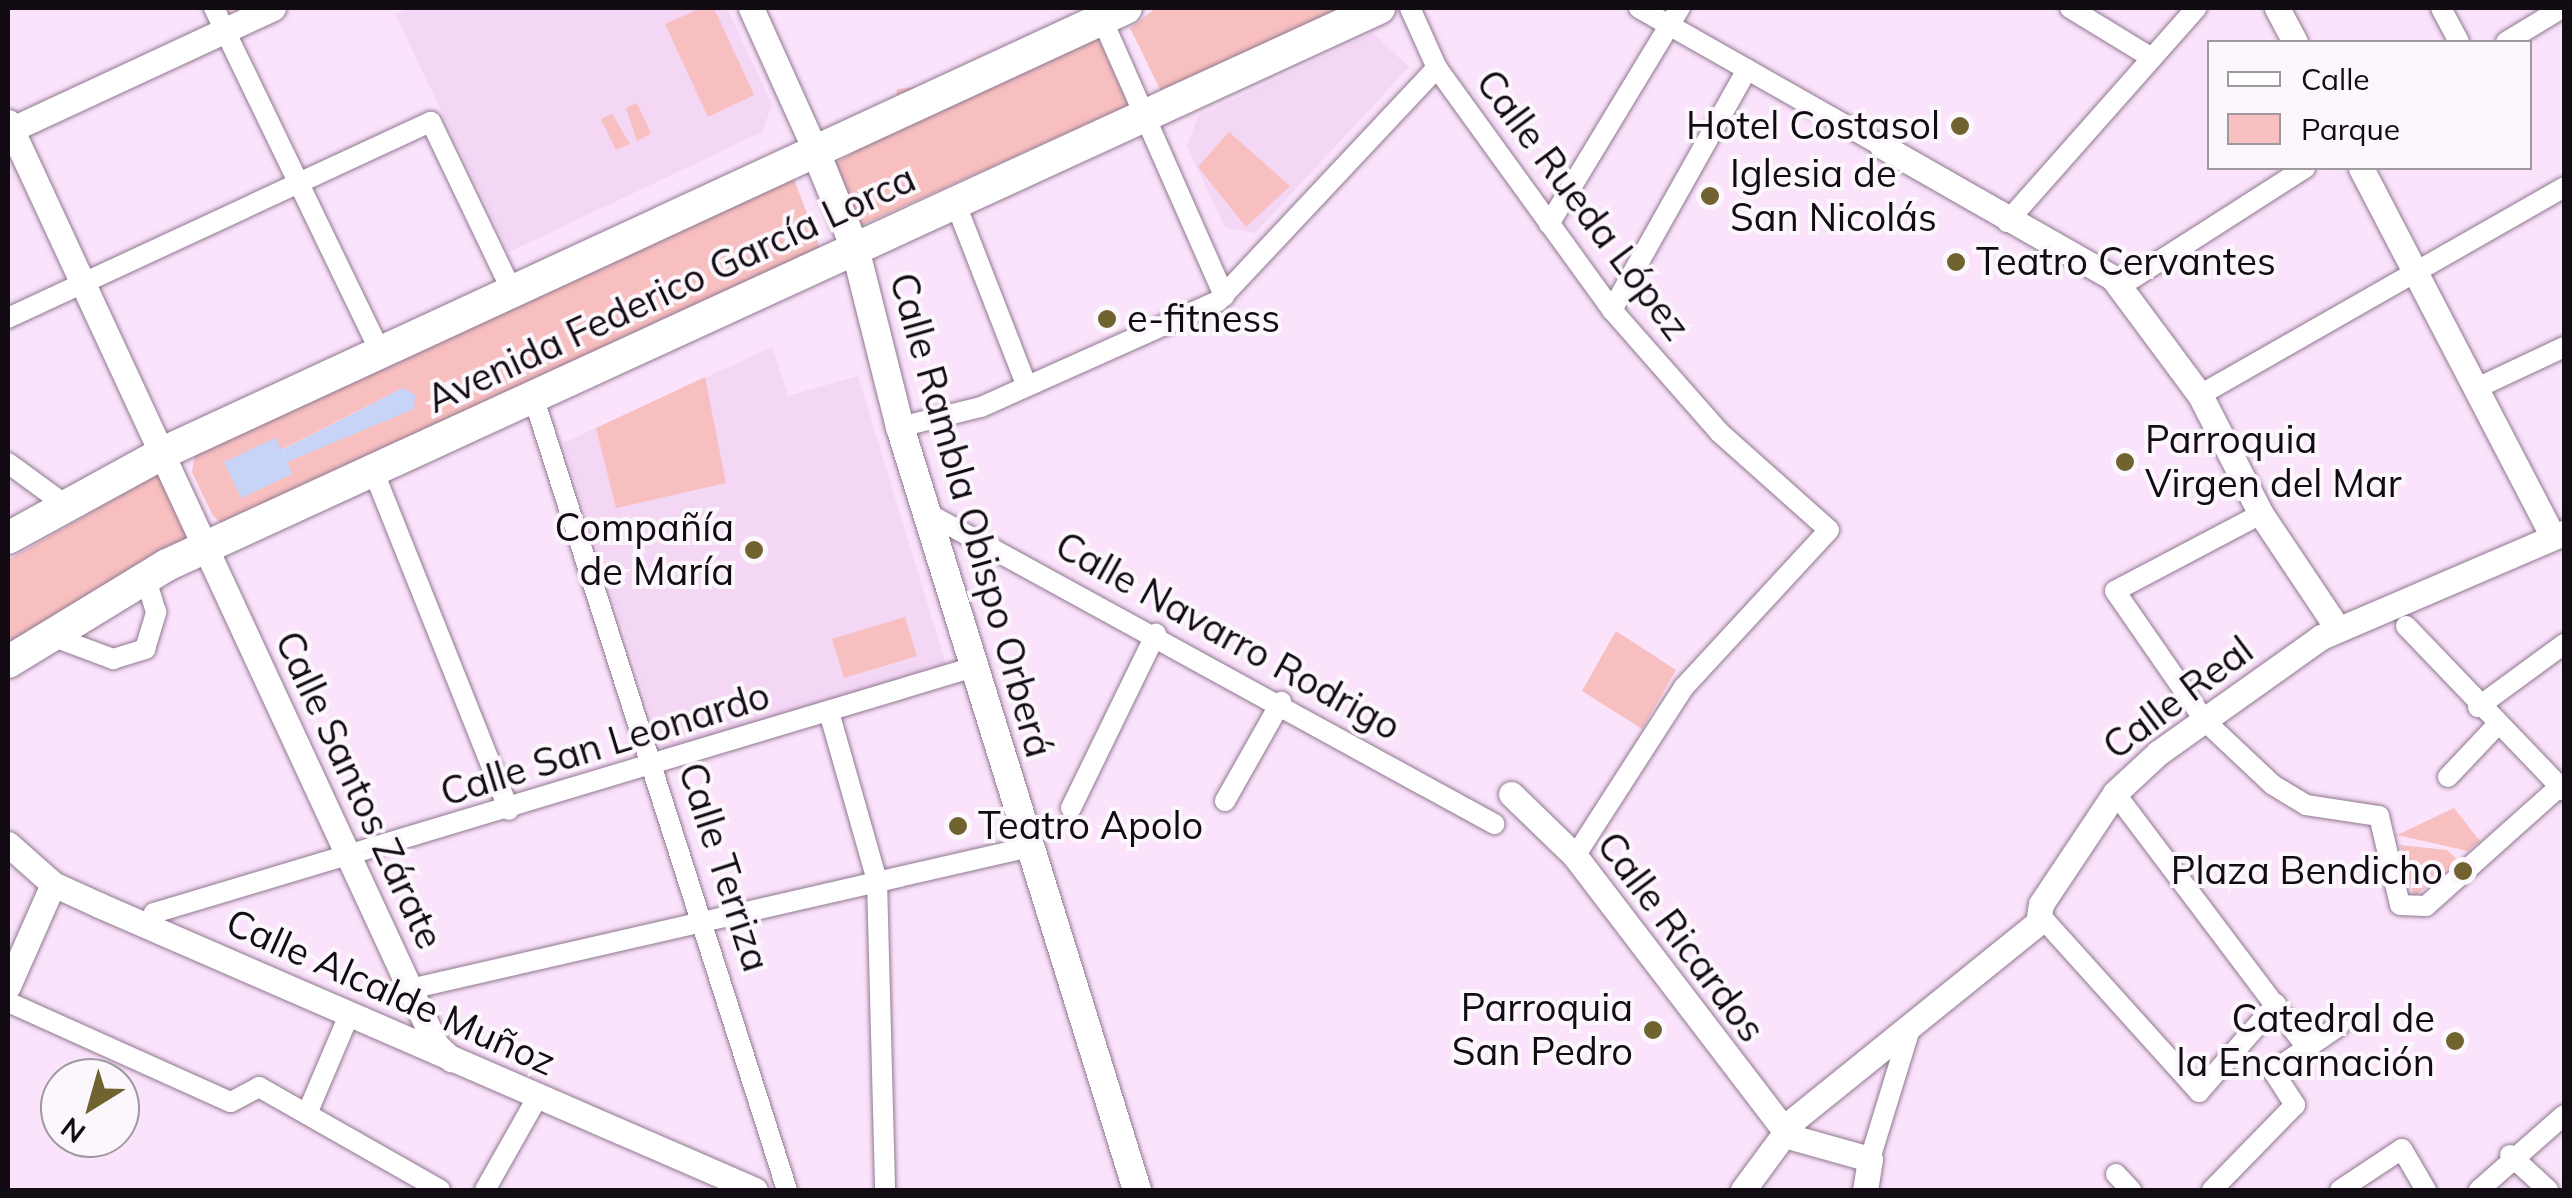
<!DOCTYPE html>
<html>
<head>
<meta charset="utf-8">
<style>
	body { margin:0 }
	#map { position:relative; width:2572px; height:1198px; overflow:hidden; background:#fbe3fc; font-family:Mulish,sans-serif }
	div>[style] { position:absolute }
	.built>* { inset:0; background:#f4d6f5 }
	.green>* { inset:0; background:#f8bfc0 }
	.water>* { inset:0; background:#c8d3f8 }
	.roads { filter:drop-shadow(0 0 2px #8e788f) drop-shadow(0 0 2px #8e788f) }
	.minor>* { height:20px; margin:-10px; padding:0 10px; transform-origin:10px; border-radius:10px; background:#fff }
	.tertiary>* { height:25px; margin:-12.5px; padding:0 12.5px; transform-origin:12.5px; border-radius:12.5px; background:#fff }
	.secondary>* { height:28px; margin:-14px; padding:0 14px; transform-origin:14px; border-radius:14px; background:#fff }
	.primary>* { height:32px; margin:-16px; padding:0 16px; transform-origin:16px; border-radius:16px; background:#fff }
	.dots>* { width:28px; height:28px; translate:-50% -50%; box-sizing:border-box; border:5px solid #fcf7fc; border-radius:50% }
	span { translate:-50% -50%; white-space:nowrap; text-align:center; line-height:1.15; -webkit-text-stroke:8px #fcf7fc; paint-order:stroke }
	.poi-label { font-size:38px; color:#130b13 }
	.right { translate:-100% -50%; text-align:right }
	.left { translate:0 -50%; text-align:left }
	.street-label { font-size:38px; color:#130b13 }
	.frame { position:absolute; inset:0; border:10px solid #130b13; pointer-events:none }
	.legend { position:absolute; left:2207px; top:40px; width:325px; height:130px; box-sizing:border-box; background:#fcf7fc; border:2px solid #9f999f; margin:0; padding:12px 18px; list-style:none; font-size:30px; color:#130b13 }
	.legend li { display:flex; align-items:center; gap:20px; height:50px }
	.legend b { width:50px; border:2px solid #9f999f }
	.north { position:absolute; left:40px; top:1058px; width:100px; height:100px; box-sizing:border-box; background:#fcf7fc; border:2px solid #9f999f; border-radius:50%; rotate:217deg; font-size:28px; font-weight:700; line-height:40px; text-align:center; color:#130b13 }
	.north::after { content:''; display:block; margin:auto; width:35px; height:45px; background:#706330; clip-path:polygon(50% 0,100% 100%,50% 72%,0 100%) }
</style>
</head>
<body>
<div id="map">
	<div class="built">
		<i style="clip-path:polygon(410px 8px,727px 8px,772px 105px,762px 132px,509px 252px,395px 14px)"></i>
		<i style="clip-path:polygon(1373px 33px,1409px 67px,1255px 233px,1225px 228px,1187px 146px,1198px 116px)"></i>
		<i style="clip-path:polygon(772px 347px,788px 396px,858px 376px,947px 668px,663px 753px,563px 443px)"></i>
	</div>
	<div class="green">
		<i style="clip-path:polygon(701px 8px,714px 8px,754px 95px,708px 117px,665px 24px)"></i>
		<i style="clip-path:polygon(1156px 8px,1349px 8px,1162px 93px,1130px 28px)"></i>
		<i style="clip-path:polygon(1098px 38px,1129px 105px,860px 226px,833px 165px,894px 127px,897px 89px,997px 79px)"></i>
		<i style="clip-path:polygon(637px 103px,651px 134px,637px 141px,626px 108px)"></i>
		<i style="clip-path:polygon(612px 114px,630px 144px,616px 150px,601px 119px)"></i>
		<i style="clip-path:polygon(1229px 132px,1290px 186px,1246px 227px,1198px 167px)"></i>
		<i style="clip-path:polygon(evenodd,794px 179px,820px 248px,223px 524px,213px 516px,192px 472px,195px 454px,794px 179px,403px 388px,413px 408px,287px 462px,292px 474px,275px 438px,281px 450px,403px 388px)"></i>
		<i style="clip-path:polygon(705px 377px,726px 483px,616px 508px,596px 428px)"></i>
		<i style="clip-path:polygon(158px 474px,190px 537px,8px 654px,8px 560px)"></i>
		<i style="clip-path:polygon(905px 617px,917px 656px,844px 678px,832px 639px)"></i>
		<i style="clip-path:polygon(1616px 631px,1676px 670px,1642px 729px,1582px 691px)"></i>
		<i style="clip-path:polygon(2454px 808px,2480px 841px,2468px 851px,2397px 835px)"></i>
		<i style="clip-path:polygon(2400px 845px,2447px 850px,2458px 860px,2414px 897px)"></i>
	</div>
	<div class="water">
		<i style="clip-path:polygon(403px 388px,415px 395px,414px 409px,287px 462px,292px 474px,241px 498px,224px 462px,275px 438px,282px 450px)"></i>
	</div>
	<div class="roads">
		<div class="minor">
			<i style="left:214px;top:8px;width:382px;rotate:64.2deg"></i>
			<i style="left:1410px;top:8px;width:66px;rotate:65.8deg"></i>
			<i style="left:1437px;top:68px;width:299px;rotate:54.1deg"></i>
			<i style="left:1612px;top:310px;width:162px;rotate:48.7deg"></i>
			<i style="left:1719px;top:432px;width:147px;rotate:41.7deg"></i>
			<i style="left:1829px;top:530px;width:214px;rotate:132.7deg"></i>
			<i style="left:1684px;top:687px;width:201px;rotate:122.8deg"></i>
			<i style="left:1639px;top:8px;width:279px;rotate:29.6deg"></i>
			<i style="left:2070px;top:8px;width:96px;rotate:31.4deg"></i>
			<i style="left:2441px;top:8px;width:38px;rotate:62deg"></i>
			<i style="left:1102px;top:19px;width:303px;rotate:66.2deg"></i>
			<i style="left:2506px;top:42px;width:66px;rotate:-31.3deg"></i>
			<i style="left:955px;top:202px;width:195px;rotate:68.7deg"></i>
			<i style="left:2007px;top:222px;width:286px;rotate:-48.5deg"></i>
			<i style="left:1549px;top:224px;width:253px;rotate:-58.8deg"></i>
			<i style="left:2119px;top:287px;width:221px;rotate:-32.6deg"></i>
			<i style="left:1612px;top:310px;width:276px;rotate:-60.7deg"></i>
			<i style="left:8px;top:318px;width:466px;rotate:-24.9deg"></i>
			<i style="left:431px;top:122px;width:187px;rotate:64.4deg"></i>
			<i style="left:2477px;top:388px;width:96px;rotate:-25.2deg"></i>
			<i style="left:2200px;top:395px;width:419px;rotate:-29.7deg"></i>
			<i style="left:533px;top:396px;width:834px;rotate:72.26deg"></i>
			<i style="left:900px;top:427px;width:83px;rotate:-13.9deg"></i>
			<i style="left:981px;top:407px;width:260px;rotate:-24.1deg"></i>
			<i style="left:1218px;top:301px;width:320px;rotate:-46.8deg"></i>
			<i style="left:8px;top:463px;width:69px;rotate:36.2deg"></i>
			<i style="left:373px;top:470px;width:366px;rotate:68.2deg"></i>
			<i style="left:927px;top:513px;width:647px;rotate:28.74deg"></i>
			<i style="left:2261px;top:514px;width:165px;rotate:152.2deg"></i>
			<i style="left:2115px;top:591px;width:158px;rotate:55.3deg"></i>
			<i style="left:2205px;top:721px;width:93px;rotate:43.3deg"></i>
			<i style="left:2273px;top:785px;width:39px;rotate:31deg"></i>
			<i style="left:2306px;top:805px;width:74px;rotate:8.6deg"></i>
			<i style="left:2379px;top:816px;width:91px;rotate:76.7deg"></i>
			<i style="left:2400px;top:905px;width:26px;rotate:2deg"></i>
			<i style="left:2426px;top:906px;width:178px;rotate:-41.8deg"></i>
			<i style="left:2406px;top:626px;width:228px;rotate:46.2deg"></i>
			<i style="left:46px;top:634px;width:72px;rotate:20.5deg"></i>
			<i style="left:113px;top:659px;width:34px;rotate:-17deg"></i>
			<i style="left:145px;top:649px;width:39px;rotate:-73deg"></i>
			<i style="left:156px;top:612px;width:39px;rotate:-107deg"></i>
			<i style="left:2478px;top:707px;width:107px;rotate:-36.2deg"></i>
			<i style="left:829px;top:712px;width:175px;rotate:74.1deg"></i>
			<i style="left:877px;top:880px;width:310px;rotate:88.5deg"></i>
			<i style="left:2448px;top:777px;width:70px;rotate:-46.7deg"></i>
			<i style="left:2115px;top:793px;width:314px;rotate:53deg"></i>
			<i style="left:1225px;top:801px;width:114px;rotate:-60.5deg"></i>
			<i style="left:1071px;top:808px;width:194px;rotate:-64deg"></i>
			<i style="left:2038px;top:913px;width:241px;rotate:48deg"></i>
			<i style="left:2199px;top:1092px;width:117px;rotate:-48.8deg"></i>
			<i style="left:153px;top:928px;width:15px;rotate:-86deg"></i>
			<i style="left:154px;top:913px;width:856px;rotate:-16.7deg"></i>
			<i style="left:410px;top:989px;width:636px;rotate:-12.9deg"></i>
			<i style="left:8px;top:1002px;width:244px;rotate:24.2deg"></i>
			<i style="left:231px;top:1102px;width:32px;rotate:-28deg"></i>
			<i style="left:259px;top:1087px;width:208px;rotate:29.6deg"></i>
			<i style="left:309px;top:1109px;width:102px;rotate:-66.9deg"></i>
			<i style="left:2510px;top:1155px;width:52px;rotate:42.6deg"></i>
			<i style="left:1870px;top:1159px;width:133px;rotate:-72.9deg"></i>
			<i style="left:2116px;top:1174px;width:22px;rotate:47deg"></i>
			<i style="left:485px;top:1190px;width:106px;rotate:-60.5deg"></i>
			<i style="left:2212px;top:1190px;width:119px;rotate:-45.7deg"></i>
			<i style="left:2295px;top:1105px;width:40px;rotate:-122.9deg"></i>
			<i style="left:2273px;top:1071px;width:80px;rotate:-34.3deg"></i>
			<i style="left:2340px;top:1190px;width:74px;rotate:-33.5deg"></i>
			<i style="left:2402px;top:1149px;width:48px;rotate:59.7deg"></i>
			<i style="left:2479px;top:1190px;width:113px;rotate:-41.4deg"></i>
		</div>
		<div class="tertiary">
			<i style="left:751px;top:8px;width:156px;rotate:65.7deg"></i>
			<i style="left:2277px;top:8px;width:38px;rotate:62deg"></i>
			<i style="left:8px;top:122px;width:1017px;rotate:65.12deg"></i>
			<i style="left:436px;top:1045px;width:21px;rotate:43deg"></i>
			<i style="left:8px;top:131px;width:292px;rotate:-24.9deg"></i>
			<i style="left:1882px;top:146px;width:266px;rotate:29.7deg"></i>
			<i style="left:2113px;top:278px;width:146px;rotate:53.4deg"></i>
			<i style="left:2200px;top:395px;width:134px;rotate:62.9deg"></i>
			<i style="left:2261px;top:514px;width:138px;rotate:56.2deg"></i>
			<i style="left:2361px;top:168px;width:416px;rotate:62.5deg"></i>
			<i style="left:1511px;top:794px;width:89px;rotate:44.1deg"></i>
			<i style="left:1575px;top:856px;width:346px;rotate:52.6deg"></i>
			<i style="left:8px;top:844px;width:60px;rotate:41.6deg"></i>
			<i style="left:53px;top:884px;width:51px;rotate:24.5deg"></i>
			<i style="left:99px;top:905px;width:715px;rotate:23.48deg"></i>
			<i style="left:8px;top:986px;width:111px;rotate:-66.2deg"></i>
			<i style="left:1784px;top:1135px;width:89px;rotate:15.6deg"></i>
			<i style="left:1870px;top:1159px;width:31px;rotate:99deg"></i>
			<i style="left:1743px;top:1190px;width:89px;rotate:-53.6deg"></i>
			<i style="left:1796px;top:1118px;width:311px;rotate:-38.9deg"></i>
			<i style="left:2038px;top:923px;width:19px;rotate:-81deg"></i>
			<i style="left:2041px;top:904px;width:133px;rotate:-56.3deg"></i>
			<i style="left:2115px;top:793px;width:59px;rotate:-42.9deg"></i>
			<i style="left:2158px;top:753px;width:200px;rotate:-35.4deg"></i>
			<i style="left:2321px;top:637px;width:264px;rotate:-23.2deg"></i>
		</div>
		<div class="secondary">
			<i style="left:815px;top:150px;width:106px;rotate:67.8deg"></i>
			<i style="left:855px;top:248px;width:185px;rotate:75.9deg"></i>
			<i style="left:900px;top:427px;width:799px;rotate:72.74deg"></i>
		</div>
		<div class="primary">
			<i style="left:8px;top:538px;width:183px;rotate:-28.7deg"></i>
			<i style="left:169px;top:450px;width:1054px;rotate:-24.79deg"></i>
			<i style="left:8px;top:662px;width:186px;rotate:-31.4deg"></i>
			<i style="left:167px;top:565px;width:1334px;rotate:-24.68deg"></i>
		</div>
	</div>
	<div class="dots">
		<i style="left:1960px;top:126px;background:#706330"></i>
		<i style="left:1710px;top:196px;background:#706330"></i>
		<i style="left:1956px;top:262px;background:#706330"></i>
		<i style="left:1107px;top:319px;background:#706330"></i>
		<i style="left:2125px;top:462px;background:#706330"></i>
		<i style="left:754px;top:550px;background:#706330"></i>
		<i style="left:958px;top:826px;background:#706330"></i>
		<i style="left:2463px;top:871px;background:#706330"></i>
		<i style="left:1653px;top:1030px;background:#706330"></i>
		<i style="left:2455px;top:1041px;background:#706330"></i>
	</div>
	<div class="poi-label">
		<span class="right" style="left:1940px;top:126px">Hotel Costasol</span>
		<span class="left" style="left:1730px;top:196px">Iglesia de<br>San Nicolás</span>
		<span class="left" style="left:1976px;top:262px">Teatro Cervantes</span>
		<span class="left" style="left:1127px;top:319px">e-fitness</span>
		<span class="left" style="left:2145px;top:462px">Parroquia<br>Virgen del Mar</span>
		<span class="right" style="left:734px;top:550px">Compañía<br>de María</span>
		<span class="left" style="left:978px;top:826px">Teatro Apolo</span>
		<span class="right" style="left:2443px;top:871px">Plaza Bendicho</span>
		<span class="right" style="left:1633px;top:1030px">Parroquia<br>San Pedro</span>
		<span class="right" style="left:2435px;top:1041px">Catedral de<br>la Encarnación</span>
	</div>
	<div class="street-label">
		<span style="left:1583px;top:205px;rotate:53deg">Calle Rueda López</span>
		<span style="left:671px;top:289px;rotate:-25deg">Avenida Federico García Lorca</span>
		<span style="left:971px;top:515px;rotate:74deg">Calle Rambla Obispo Orberá</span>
		<span style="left:1228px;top:636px;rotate:29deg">Calle Navarro Rodrigo</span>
		<span style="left:2178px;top:698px;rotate:-37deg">Calle Real</span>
		<span style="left:605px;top:744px;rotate:-17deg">Calle San Leonardo</span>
		<span style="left:359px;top:790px;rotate:65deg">Calle Santos Zárate</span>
		<span style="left:724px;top:867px;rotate:72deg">Calle Terriza</span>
		<span style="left:1681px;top:937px;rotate:53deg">Calle Ricardos</span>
		<span style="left:391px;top:992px;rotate:24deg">Calle Alcalde Muñoz</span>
	</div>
	<div class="frame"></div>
	<ul class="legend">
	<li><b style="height:12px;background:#fff"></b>Calle</li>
	<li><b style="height:28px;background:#f8bfc0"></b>Parque</li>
	</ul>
	<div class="north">N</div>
</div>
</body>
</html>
